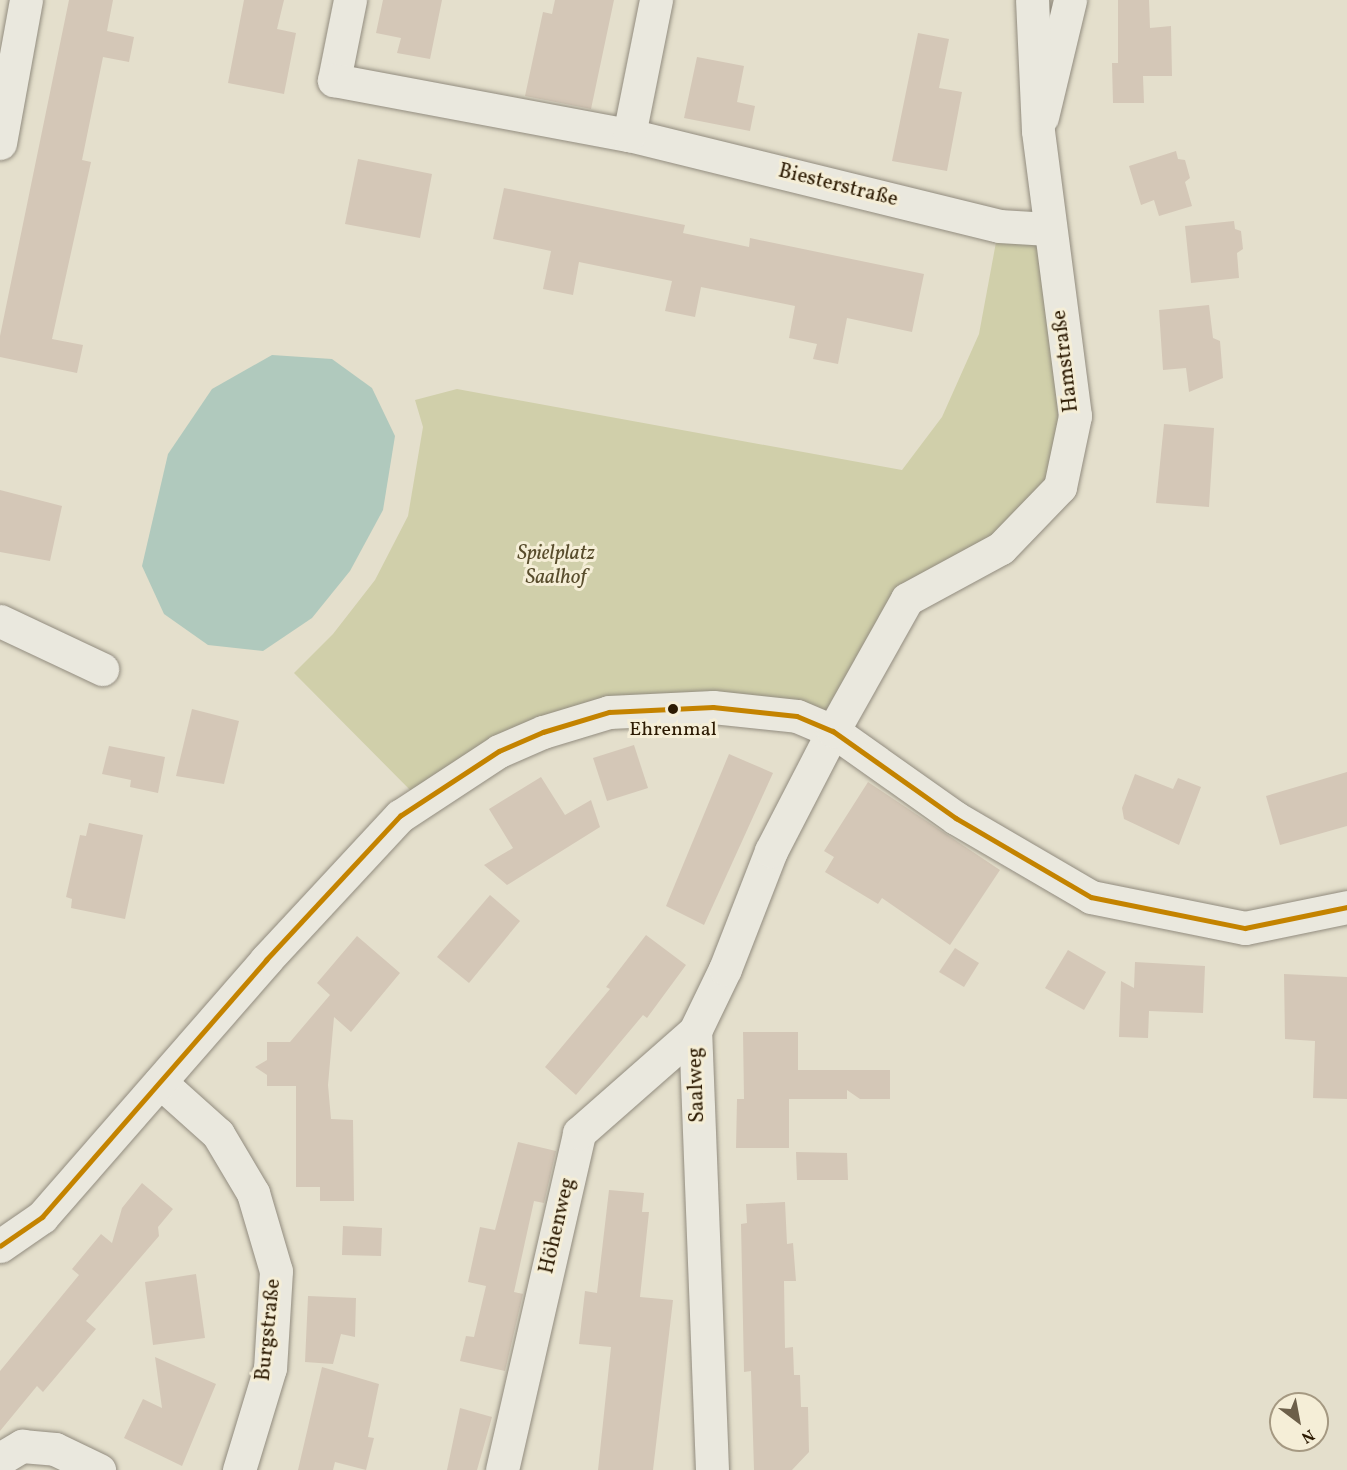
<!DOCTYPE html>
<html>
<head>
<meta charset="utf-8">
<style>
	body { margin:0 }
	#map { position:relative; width:1347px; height:1470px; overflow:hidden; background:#e4dfcc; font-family:Vollkorn,serif }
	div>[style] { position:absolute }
	.green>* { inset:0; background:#d0cfaa }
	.water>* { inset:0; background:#b0c9bd }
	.building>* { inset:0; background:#d4c7b7 }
	.roads { filter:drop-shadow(0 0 2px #928c7f) drop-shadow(0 0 2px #928c7f) }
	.street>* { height:33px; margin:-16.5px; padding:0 16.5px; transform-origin:16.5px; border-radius:16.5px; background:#eae8de }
	.secondary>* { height:33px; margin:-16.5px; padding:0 16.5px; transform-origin:16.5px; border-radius:16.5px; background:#eae8de }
	.bus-1>* { height:4.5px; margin:-2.25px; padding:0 2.25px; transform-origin:2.25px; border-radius:2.25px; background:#c48300 }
	.dots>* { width:16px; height:16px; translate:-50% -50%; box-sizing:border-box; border:3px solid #f5eed7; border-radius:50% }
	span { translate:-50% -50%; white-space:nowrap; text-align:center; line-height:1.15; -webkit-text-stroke:6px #f5eed7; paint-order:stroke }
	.bus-label { font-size:20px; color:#2c1a02 }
	.street-label { font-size:21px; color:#2c1a02 }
	.park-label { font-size:21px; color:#584c2c; font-style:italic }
	.north { position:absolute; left:1269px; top:1392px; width:60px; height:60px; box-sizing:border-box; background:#f5eed7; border:2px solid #a59982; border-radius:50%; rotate:148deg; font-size:16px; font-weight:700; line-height:24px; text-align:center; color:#2c1a02 }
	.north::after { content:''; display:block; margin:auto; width:21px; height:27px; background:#6c5f49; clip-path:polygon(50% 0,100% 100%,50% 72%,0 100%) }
</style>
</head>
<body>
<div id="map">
	<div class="green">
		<i style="clip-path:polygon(999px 226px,1049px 229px,1075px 416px,1060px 487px,907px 599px,833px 731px,609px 712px,421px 801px,294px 673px,333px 634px,375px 580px,408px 516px,423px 427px,415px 400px,457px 389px,902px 470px,942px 417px,979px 334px)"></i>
	</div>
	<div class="water">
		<i style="clip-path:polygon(272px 355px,332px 359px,372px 388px,395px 436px,383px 510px,350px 571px,312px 618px,263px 651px,208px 645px,164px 614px,142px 566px,168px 454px,212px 389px)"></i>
	</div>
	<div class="building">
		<i style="clip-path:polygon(69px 0,113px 0,107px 31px,134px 37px,129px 62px,103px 57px,82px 160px,91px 162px,52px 339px,83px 345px,77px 373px,0 357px,0 336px)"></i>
		<i style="clip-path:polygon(244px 0,284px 0,277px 29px,296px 33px,284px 94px,228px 83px)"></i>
		<i style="clip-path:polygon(383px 0,442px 0,430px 59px,397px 53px,401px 38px,376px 33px)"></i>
		<i style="clip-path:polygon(555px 0,614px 0,591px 109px,525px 96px,543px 12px,552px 14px)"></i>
		<i style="clip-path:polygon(1118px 0,1149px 0,1150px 28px,1171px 26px,1172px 76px,1143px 76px,1144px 103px,1113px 103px,1112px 63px,1118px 63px)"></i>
		<i style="clip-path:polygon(918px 33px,949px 39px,939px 88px,962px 92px,947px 171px,892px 161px)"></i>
		<i style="clip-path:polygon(697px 57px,744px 66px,737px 102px,755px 106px,750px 131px,684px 118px)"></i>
		<i style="clip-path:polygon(1176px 151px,1178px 159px,1185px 160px,1190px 178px,1185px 182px,1192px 206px,1159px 216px,1154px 200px,1141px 205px,1129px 166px)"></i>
		<i style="clip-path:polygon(358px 159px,432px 174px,420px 238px,345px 224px)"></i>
		<i style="clip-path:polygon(504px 188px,685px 225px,683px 233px,749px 247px,750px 238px,924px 274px,912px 332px,847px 318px,838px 364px,813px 359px,817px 344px,789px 338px,795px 306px,701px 287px,695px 317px,665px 311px,672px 281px,579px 262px,573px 295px,543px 289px,551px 251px,493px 239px)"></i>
		<i style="clip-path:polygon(1234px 221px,1235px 229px,1241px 231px,1243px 249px,1237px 253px,1239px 278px,1191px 283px,1185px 226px)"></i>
		<i style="clip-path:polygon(1209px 305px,1213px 338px,1220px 341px,1223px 378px,1189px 392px,1186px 368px,1163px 370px,1159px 310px)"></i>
		<i style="clip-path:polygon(1164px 424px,1214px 428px,1209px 507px,1156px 503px)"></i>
		<i style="clip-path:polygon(0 490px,62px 506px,50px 561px,0 552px)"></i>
		<i style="clip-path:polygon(192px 709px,239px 721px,224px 784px,176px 776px)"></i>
		<i style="clip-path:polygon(634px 745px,648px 788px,607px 801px,593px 758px)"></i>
		<i style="clip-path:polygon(109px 746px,165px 757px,158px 793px,130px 787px,131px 780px,102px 774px)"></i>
		<i style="clip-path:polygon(729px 754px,773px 773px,704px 925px,666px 906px)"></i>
		<i style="clip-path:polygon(1347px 772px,1347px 826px,1280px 845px,1266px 796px)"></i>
		<i style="clip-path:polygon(1135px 774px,1173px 789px,1178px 778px,1201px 787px,1179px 845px,1124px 819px,1122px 808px)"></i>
		<i style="clip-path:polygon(541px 777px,565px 815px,591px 800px,600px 827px,507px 885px,484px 865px,513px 848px,489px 809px)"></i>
		<i style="clip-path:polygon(868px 782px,1000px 870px,950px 945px,882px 898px,878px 904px,825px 872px,834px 857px,824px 851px)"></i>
		<i style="clip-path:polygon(89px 823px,143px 835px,125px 919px,71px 908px,72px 899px,66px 897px,80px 835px,86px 836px)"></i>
		<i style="clip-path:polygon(490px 895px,520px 921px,469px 983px,437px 957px)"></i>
		<i style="clip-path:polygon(646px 935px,686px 965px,647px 1018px,643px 1015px,576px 1095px,545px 1067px,610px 989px,606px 987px)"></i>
		<i style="clip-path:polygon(357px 936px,400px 973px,351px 1032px,334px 1017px,328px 1085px,331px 1119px,353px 1120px,354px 1201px,320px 1201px,320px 1187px,296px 1187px,296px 1086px,267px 1086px,267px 1075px,255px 1067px,267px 1060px,267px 1042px,290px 1042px,330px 995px,317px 983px)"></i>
		<i style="clip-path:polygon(955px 948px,979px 963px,964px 987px,939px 972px)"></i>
		<i style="clip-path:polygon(1068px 950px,1106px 972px,1084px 1010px,1045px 988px)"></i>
		<i style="clip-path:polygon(1135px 962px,1205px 966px,1203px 1013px,1149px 1011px,1148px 1038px,1119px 1037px,1121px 981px,1134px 988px)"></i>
		<i style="clip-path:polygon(1284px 974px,1347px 977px,1347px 1099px,1313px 1098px,1315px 1041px,1285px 1039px)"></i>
		<i style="clip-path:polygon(743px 1032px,798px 1032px,798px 1070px,890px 1070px,890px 1099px,860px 1099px,847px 1090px,847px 1099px,789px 1099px,789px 1148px,736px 1148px,737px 1099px,744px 1099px)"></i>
		<i style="clip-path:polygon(518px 1142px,556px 1151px,544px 1203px,534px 1201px,514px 1292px,523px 1294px,505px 1371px,460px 1361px,466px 1336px,474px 1337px,486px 1286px,468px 1282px,480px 1227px,495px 1230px)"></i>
		<i style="clip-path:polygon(796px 1152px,847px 1153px,848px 1180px,797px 1180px)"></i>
		<i style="clip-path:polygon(142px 1183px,173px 1209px,158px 1227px,159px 1236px,86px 1321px,96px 1329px,43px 1392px,37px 1386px,0 1431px,0 1371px,79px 1275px,72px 1269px,101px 1234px,112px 1243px,122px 1208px)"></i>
		<i style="clip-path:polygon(609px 1190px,644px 1193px,642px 1212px,649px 1212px,640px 1297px,673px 1300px,653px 1470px,598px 1470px,611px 1347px,579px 1344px,585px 1291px,597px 1293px)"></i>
		<i style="clip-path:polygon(785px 1202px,787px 1244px,793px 1243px,796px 1281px,784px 1281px,785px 1348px,793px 1347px,794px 1375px,800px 1375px,801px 1407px,808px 1407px,809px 1452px,792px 1470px,754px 1470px,751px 1371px,744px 1372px,741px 1224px,747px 1223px,746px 1204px)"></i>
		<i style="clip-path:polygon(343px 1226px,382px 1228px,381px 1256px,342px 1255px)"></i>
		<i style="clip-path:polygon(196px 1274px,205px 1338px,153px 1345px,145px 1282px)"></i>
		<i style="clip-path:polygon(308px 1296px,356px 1298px,355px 1337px,341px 1334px,333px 1364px,305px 1362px)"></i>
		<i style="clip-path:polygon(155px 1357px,216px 1384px,182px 1466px,124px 1438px,143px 1399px,162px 1408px)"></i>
		<i style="clip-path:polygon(322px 1367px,379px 1384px,368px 1437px,374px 1438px,366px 1470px,335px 1462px,333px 1470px,298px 1470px)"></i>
		<i style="clip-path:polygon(460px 1408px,492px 1417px,477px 1470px,447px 1470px)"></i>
	</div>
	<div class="roads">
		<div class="street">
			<i style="left:350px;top:0;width:82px;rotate:101.3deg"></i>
			<i style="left:334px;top:80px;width:300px;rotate:10.6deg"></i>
			<i style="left:629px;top:135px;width:381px;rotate:13.8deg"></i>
			<i style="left:999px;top:226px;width:50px;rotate:3.4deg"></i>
			<i style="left:1042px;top:117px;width:120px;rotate:-76.5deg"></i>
			<i style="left:629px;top:135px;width:138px;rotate:-78.7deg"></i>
			<i style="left:0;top:143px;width:145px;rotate:-79.7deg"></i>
			<i style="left:0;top:621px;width:113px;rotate:25.2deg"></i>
			<i style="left:160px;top:1082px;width:78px;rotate:41.9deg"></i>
			<i style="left:218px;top:1134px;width:69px;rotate:59.3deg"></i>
			<i style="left:253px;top:1193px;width:81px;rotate:73.6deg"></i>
			<i style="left:276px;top:1271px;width:97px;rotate:93.5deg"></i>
			<i style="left:270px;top:1368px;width:107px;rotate:106.9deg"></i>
			<i style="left:0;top:1246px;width:51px;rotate:-34.6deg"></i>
			<i style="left:42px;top:1217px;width:341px;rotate:-48.9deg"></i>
			<i style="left:266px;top:960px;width:197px;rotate:-47.1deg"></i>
			<i style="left:400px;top:816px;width:118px;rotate:-33.3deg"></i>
			<i style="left:499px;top:751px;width:48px;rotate:-23.4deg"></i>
			<i style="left:543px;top:732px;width:69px;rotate:-16.9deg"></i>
			<i style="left:609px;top:712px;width:104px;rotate:-2.8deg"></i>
			<i style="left:713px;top:707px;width:84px;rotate:6.1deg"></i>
			<i style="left:797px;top:716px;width:39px;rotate:23deg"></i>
			<i style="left:833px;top:731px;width:151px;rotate:35.3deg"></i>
			<i style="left:956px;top:818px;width:156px;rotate:30.3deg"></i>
			<i style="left:1091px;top:897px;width:157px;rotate:11.4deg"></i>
			<i style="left:1245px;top:928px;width:104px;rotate:-11.6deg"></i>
			<i style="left:0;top:1459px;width:26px;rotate:-31deg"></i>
			<i style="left:22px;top:1446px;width:33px;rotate:5deg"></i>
			<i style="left:55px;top:1449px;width:49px;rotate:25.5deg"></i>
			<i style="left:502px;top:1470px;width:346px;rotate:-77.1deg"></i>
			<i style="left:579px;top:1133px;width:154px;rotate:-41.3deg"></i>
			<i style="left:712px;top:1470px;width:439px;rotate:-92.2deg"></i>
			<i style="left:695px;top:1031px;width:69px;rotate:-64.2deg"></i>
			<i style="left:725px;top:969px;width:127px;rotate:-68.7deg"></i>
			<i style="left:771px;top:851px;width:135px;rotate:-62.7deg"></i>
		</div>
		<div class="secondary">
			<i style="left:833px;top:731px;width:151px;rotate:-60.7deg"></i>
			<i style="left:907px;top:599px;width:107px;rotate:-28.5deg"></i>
			<i style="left:1001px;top:548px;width:85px;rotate:-46deg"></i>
			<i style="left:1060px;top:487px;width:73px;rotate:-78.1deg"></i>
			<i style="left:1075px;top:416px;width:287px;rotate:-97.4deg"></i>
			<i style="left:1038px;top:131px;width:131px;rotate:-92.6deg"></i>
		</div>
	</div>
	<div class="bus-1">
		<i style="left:0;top:1246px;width:51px;rotate:-34.6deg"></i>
		<i style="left:42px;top:1217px;width:341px;rotate:-48.9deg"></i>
		<i style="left:266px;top:960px;width:197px;rotate:-47.1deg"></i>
		<i style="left:400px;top:816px;width:118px;rotate:-33.3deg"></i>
		<i style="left:499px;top:751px;width:48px;rotate:-23.4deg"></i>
		<i style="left:543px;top:732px;width:69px;rotate:-16.9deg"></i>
		<i style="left:609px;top:712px;width:104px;rotate:-2.8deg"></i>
		<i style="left:713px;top:707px;width:84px;rotate:6.1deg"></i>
		<i style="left:797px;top:716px;width:39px;rotate:23deg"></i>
		<i style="left:833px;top:731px;width:151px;rotate:35.3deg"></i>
		<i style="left:956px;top:818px;width:156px;rotate:30.3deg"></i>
		<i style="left:1091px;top:897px;width:157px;rotate:11.4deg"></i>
		<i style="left:1245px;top:928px;width:104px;rotate:-11.6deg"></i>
	</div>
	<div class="dots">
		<i style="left:673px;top:709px;background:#2c1a02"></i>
	</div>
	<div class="bus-label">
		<span style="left:673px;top:730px">Ehrenmal</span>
	</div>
	<div class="street-label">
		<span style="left:838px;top:186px;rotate:14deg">Biesterstraße</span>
		<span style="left:1066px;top:361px;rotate:-97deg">Hamstraße</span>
		<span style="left:697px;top:1085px;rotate:-92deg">Saalweg</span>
		<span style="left:558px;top:1226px;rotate:-77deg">Höhenweg</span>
		<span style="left:269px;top:1330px;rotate:-84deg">Burgstraße</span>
	</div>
	<div class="park-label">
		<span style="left:556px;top:566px">Spielplatz<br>Saalhof</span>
	</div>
	<div class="north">N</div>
</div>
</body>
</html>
